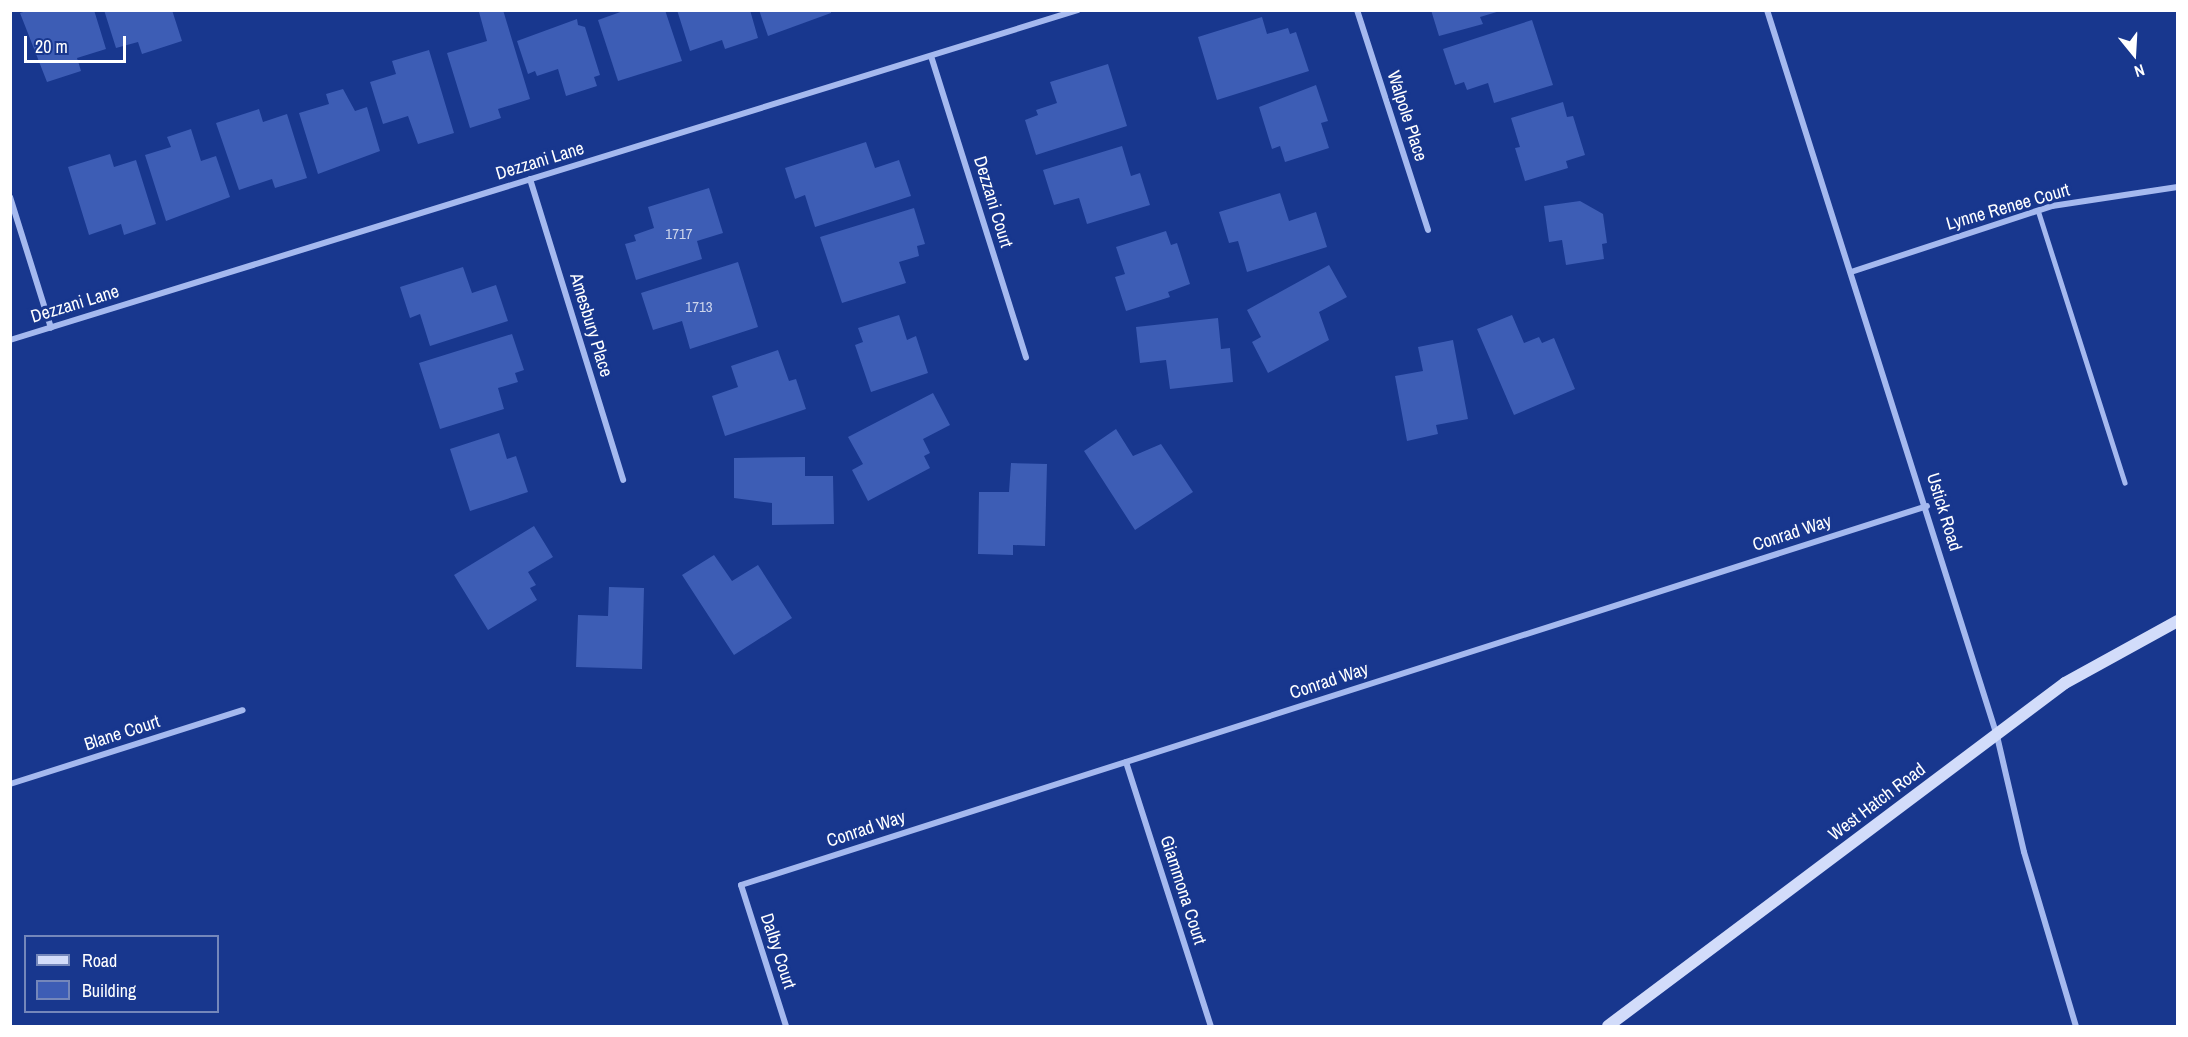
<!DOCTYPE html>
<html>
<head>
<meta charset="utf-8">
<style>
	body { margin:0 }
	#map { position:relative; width:2188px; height:1037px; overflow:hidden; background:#18378e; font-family:"Archivo Narrow",sans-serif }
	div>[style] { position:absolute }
	.building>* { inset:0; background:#3d5db5 }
	.lane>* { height:4.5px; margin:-2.25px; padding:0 2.25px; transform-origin:2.25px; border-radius:2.25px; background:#a5b9ef }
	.street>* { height:6px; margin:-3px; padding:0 3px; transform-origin:3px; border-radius:3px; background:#a5b9ef }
	.secondary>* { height:12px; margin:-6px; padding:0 6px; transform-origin:6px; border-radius:6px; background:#d2dcfa }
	span { translate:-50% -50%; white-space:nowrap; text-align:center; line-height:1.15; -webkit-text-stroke:6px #18378e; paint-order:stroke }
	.number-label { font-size:15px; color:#ced6ec }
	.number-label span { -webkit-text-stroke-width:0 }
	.street-label { font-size:18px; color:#fff }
	.frame { position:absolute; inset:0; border:12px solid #fff; pointer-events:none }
	.legend { position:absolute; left:24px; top:935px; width:195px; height:78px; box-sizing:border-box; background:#18378e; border:2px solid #7487bb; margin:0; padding:8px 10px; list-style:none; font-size:18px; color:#fff }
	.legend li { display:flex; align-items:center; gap:12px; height:30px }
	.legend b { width:30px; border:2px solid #7487bb }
	.north { position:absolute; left:2104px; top:24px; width:60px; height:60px; -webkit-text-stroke:4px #18378e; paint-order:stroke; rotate:162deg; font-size:16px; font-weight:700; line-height:24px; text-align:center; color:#fff }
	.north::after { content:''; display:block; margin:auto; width:21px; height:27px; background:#fff; clip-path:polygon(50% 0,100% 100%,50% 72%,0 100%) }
	.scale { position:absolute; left:24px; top:36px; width:102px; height:27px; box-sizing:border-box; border:3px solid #fff; border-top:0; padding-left:8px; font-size:18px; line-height:21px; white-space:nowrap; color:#fff; -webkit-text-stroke:4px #18378e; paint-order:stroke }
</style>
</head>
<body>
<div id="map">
	<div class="building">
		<i style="clip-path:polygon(30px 10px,94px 10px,106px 49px,77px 58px,81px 71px,47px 82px,20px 13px)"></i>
		<i style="clip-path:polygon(104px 10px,172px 10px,182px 41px,142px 54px,138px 42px,116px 48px)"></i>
		<i style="clip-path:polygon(484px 10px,503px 10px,530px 99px,498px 109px,501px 118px,470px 128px,447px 53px,487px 41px,479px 12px)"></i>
		<i style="clip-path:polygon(665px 10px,682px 61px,618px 81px,598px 20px,626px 10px)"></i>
		<i style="clip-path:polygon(677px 10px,750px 10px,758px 38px,725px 49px,722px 40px,690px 51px)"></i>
		<i style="clip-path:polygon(759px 10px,831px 10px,831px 13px,768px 36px)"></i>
		<i style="clip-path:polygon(1431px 10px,1500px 10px,1500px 11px,1480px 17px,1483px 24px,1439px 36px)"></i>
		<i style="clip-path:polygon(1262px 17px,1267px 34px,1288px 28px,1290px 34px,1296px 32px,1309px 71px,1217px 100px,1198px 37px)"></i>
		<i style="clip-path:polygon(577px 19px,578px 25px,585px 27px,600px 75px,594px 77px,597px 86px,566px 96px,558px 69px,537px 76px,535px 71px,528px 74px,517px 41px)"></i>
		<i style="clip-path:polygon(1532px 20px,1553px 85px,1494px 103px,1488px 83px,1467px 90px,1464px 82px,1455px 85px,1443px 49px)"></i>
		<i style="clip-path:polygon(429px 50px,454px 133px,418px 144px,408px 116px,383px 124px,370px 82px,396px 74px,392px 61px)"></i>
		<i style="clip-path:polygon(1108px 64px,1127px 126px,1036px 155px,1025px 120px,1038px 115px,1036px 110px,1057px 103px,1050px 82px)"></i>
		<i style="clip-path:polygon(1316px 85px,1328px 121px,1321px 123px,1329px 148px,1285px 162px,1280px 146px,1272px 149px,1259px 107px)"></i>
		<i style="clip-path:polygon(343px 89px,355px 111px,367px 107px,380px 151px,318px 174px,299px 113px,329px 104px,326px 94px)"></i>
		<i style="clip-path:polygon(1563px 102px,1567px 117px,1573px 116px,1585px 155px,1566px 161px,1568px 168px,1525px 181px,1515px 148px,1520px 147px,1511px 118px)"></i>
		<i style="clip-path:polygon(259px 109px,263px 122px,287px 114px,307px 178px,275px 188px,272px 179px,239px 190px,216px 123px)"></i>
		<i style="clip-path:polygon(191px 129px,201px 161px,216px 156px,230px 197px,166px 221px,145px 155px,171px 147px,167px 137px)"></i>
		<i style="clip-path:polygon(866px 142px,875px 168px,899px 160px,911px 196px,815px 227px,805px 195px,795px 199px,785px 168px)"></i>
		<i style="clip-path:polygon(1122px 146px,1131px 176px,1140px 173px,1150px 205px,1087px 224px,1079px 198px,1054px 205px,1043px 170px)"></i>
		<i style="clip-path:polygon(110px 154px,114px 167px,136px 160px,156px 224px,124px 235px,121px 224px,89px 235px,68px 167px)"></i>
		<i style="clip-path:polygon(709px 188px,723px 233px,697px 241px,702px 259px,636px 280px,625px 244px,636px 241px,634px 235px,654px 228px,648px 207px)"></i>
		<i style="clip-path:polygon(1280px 193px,1289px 221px,1316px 212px,1327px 247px,1247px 272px,1238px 241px,1229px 243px,1219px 212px)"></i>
		<i style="clip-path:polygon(1580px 201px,1603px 214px,1607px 243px,1602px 244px,1604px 259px,1566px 265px,1562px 240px,1549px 242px,1544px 206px)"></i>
		<i style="clip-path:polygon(914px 208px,925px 244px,917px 246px,919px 256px,899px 262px,906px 283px,842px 303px,820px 237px)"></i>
		<i style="clip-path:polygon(1166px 231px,1171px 245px,1177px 243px,1190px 284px,1168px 292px,1170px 297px,1126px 311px,1115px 277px,1125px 274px,1116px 247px)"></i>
		<i style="clip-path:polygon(738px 262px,758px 327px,690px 349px,682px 321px,653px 330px,641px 293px)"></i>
		<i style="clip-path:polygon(1329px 265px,1347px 297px,1319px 312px,1329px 340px,1268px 373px,1252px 342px,1261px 337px,1247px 310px)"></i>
		<i style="clip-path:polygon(463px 267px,472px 293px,496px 285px,508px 321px,430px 346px,420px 314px,410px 318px,400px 287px)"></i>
		<i style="clip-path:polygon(899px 315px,907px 340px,916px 336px,928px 373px,871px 392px,855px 345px,863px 342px,858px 328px)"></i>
		<i style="clip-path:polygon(1512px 315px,1524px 343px,1539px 337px,1542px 343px,1554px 338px,1575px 389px,1514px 415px,1477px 329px)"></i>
		<i style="clip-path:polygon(1218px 318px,1221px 349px,1230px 348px,1233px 382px,1170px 389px,1166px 360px,1140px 363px,1136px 327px)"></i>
		<i style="clip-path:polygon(512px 334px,524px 370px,515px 373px,518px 382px,498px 388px,504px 409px,440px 429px,419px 363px)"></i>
		<i style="clip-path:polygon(1453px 340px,1468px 419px,1436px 425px,1438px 434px,1407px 441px,1395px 376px,1423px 371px,1418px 347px)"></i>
		<i style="clip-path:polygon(778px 350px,789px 381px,796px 379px,806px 409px,725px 436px,712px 396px,738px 387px,731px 366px)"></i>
		<i style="clip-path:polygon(933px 393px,950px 425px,923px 439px,930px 453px,924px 456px,930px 468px,868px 501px,852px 470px,863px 464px,848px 437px)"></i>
		<i style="clip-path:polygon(1116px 429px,1133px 456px,1161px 444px,1193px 492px,1135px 530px,1084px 451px)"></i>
		<i style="clip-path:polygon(499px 433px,507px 459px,516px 456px,528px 492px,470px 511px,450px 449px)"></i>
		<i style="clip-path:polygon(805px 457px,805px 476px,833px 476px,834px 524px,772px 525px,772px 503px,734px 498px,734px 458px)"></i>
		<i style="clip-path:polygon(1011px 463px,1047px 464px,1045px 546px,1013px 545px,1013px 555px,978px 554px,979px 492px,1009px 492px)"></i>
		<i style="clip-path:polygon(534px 526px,553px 557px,528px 572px,536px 585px,530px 588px,537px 600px,488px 630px,454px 575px)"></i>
		<i style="clip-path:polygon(714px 555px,732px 581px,758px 565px,792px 618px,734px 655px,682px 575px)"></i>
		<i style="clip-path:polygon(609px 587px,644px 588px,642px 669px,576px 667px,578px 615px,608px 616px)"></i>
	</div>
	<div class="lane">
		<i style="left:2038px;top:210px;width:286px;rotate:72.3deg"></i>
	</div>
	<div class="street">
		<i style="left:1357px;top:10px;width:231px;rotate:72.1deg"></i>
		<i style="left:1767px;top:10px;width:762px;rotate:72.42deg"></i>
		<i style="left:1997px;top:736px;width:119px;rotate:76.9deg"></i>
		<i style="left:2024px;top:852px;width:182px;rotate:73.4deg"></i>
		<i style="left:931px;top:56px;width:316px;rotate:72.5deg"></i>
		<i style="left:530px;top:179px;width:315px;rotate:72.8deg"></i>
		<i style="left:10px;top:197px;width:137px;rotate:72.6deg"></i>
		<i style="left:1851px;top:272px;width:212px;rotate:-18.2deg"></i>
		<i style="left:2052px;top:206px;width:127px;rotate:-8.6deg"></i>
		<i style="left:10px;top:340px;width:1118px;rotate:-17.17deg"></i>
		<i style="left:1126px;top:762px;width:277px;rotate:72.2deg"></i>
		<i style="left:10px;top:784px;width:244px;rotate:-17.6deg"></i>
		<i style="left:786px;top:1026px;width:148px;rotate:-107.7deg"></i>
		<i style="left:741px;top:885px;width:1245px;rotate:-17.72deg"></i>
	</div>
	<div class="secondary">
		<i style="left:1608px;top:1026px;width:571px;rotate:-36.89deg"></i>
		<i style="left:2065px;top:683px;width:129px;rotate:-28.8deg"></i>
	</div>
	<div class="number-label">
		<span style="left:679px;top:234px">1717</span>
		<span style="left:699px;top:307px">1713</span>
	</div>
	<div class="street-label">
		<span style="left:1407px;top:116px;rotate:72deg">Walpole Place</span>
		<span style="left:540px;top:161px;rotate:-17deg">Dezzani Lane</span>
		<span style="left:993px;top:202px;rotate:73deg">Dezzani Court</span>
		<span style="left:2008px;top:207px;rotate:-16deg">Lynne Renee Court</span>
		<span style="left:75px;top:304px;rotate:-17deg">Dezzani Lane</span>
		<span style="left:591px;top:325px;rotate:73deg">Amesbury Place</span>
		<span style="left:1944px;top:512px;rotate:73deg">Ustick Road</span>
		<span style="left:1792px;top:533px;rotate:-18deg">Conrad Way</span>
		<span style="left:1329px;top:681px;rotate:-18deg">Conrad Way</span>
		<span style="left:122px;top:733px;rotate:-18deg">Blane Court</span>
		<span style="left:1877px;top:802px;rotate:-37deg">West Hatch Road</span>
		<span style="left:866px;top:829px;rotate:-18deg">Conrad Way</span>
		<span style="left:1183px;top:890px;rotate:72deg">Giammona Court</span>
		<span style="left:778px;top:951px;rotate:72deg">Dalby Court</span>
	</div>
	<div class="frame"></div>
	<ul class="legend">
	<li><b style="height:8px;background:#d2dcfa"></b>Road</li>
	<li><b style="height:16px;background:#3d5db5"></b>Building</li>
	</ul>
	<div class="north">N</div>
	<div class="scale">20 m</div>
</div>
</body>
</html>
